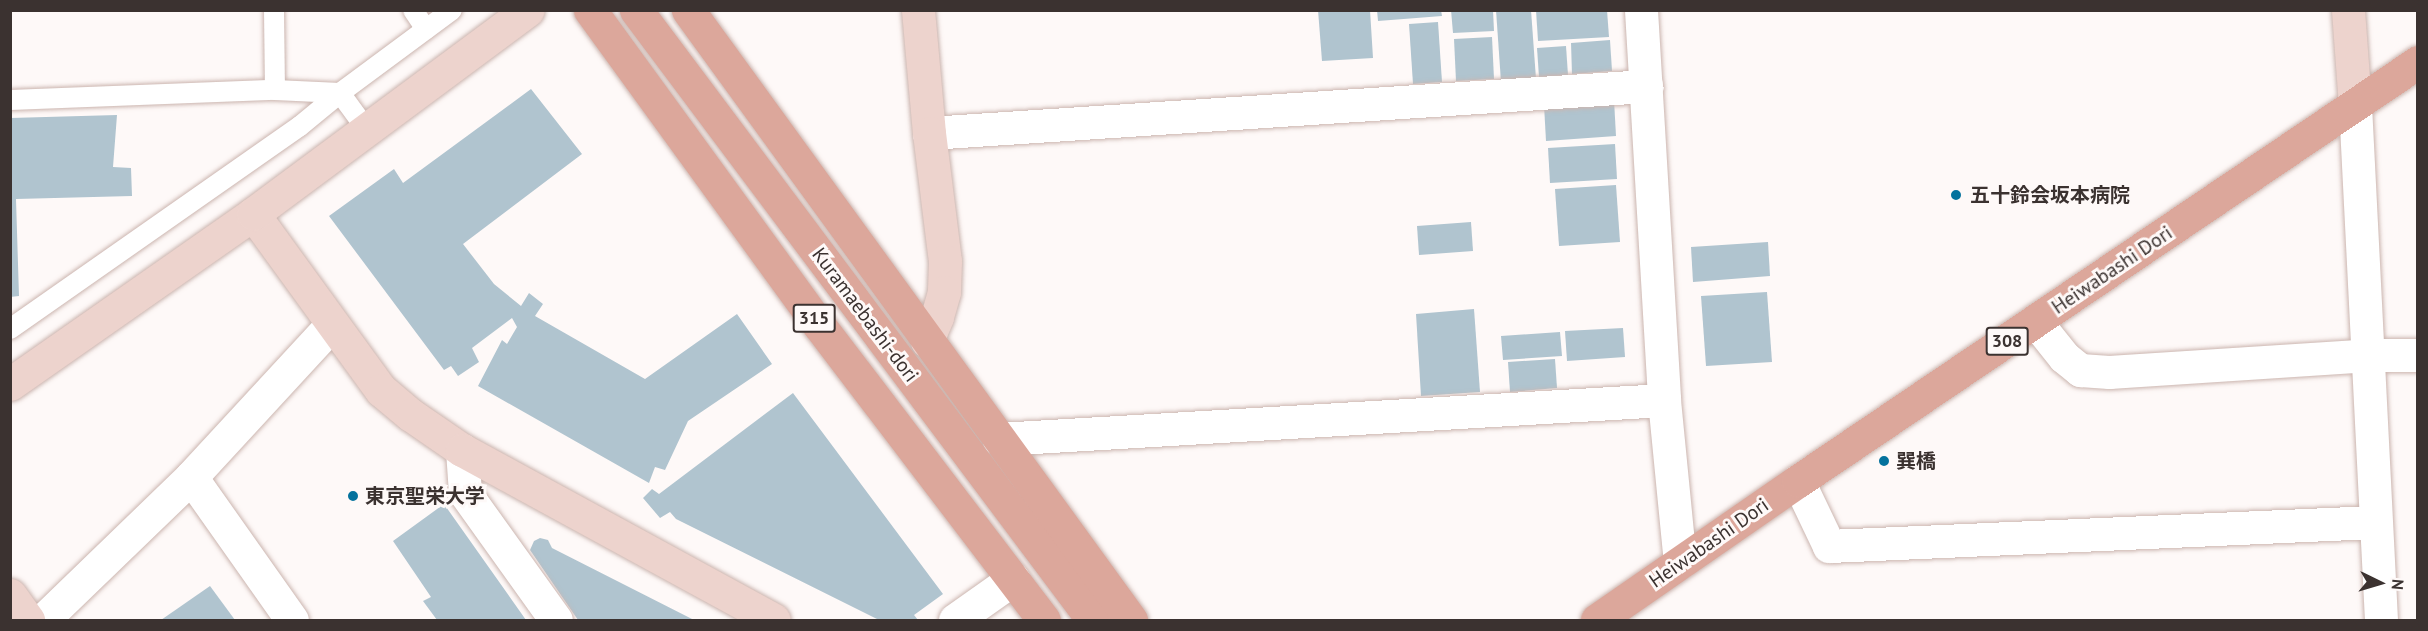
<!DOCTYPE html>
<html>
<head>
<meta charset="utf-8">
<style>
	body { margin:0 }
	#map { position:relative; width:2428px; height:631px; overflow:hidden; background:#fef9f8; font-family:"PT Sans","Noto Sans JP",sans-serif }
	div>[style] { position:absolute }
	.building>* { inset:0; background:#b0c4cf }
	.roads { filter:drop-shadow(0 0 2px #cbb5af) drop-shadow(0 0 2px #cbb5af) }
	.lane>* { height:20px; margin:-10px; padding:0 10px; transform-origin:10px; border-radius:10px; background:#fff }
	.street>* { height:33px; margin:-16.5px; padding:0 16.5px; transform-origin:16.5px; border-radius:16.5px; background:#fff }
	.secondary>* { height:33px; margin:-16.5px; padding:0 16.5px; transform-origin:16.5px; border-radius:16.5px; background:#edd3cd }
	.primary>* { height:33px; margin:-16.5px; padding:0 16.5px; transform-origin:16.5px; border-radius:16.5px; background:#dca79b }
	.dots>* { width:16px; height:16px; translate:-50% -50%; box-sizing:border-box; border:3px solid #fef9f8; border-radius:50% }
	span { translate:-50% -50%; white-space:nowrap; text-align:center; line-height:1.15; -webkit-text-stroke:6px #fef9f8; paint-order:stroke }
	.shield-label span { padding:2px 4px; background:#fef9f8; border:2px solid; border-radius:4px; -webkit-text-stroke-width:0 }
	.shield-label { font-size:18px; color:#3b3230; font-weight:700 }
	.poi-label { font-size:20px; color:#3b3230; font-weight:700 }
	.left { translate:0 -50%; text-align:left }
	.street-label { font-size:20px; color:#3b3230 }
	.frame { position:absolute; inset:0; border:12px solid #3b3230; pointer-events:none }
	.north { position:absolute; left:2350px; top:553px; width:60px; height:60px; -webkit-text-stroke:4px #fef9f8; paint-order:stroke; rotate:95deg; font-size:16px; font-weight:700; line-height:24px; text-align:center; color:#3b3230 }
	.north::after { content:''; display:block; margin:auto; width:21px; height:27px; background:#3b3230; clip-path:polygon(50% 0,100% 100%,50% 72%,0 100%) }
</style>
</head>
<body>
<div id="map">
	<div class="building">
		<i style="clip-path:polygon(1318px 10px,1370px 10px,1373px 58px,1322px 61px)"></i>
		<i style="clip-path:polygon(1377px 10px,1441px 10px,1442px 16px,1378px 21px)"></i>
		<i style="clip-path:polygon(1451px 10px,1493px 10px,1494px 31px,1453px 33px)"></i>
		<i style="clip-path:polygon(1496px 10px,1531px 10px,1536px 79px,1501px 82px)"></i>
		<i style="clip-path:polygon(1536px 10px,1607px 10px,1609px 37px,1538px 41px)"></i>
		<i style="clip-path:polygon(1438px 22px,1442px 82px,1413px 84px,1409px 24px)"></i>
		<i style="clip-path:polygon(1492px 37px,1494px 79px,1456px 81px,1454px 39px)"></i>
		<i style="clip-path:polygon(1610px 40px,1612px 71px,1572px 74px,1571px 43px)"></i>
		<i style="clip-path:polygon(1566px 46px,1568px 75px,1539px 77px,1537px 48px)"></i>
		<i style="clip-path:polygon(531px 89px,582px 154px,463px 244px,494px 284px,521px 306px,529px 293px,543px 304px,535px 316px,645px 379px,737px 314px,772px 364px,688px 421px,665px 470px,655px 467px,649px 483px,478px 386px,502px 340px,507px 344px,517px 327px,512px 318px,472px 348px,479px 362px,458px 376px,451px 366px,444px 370px,329px 216px,394px 169px,403px 183px)"></i>
		<i style="clip-path:polygon(1614px 100px,1616px 136px,1546px 141px,1544px 105px)"></i>
		<i style="clip-path:polygon(117px 115px,113px 167px,131px 168px,132px 196px,16px 199px,19px 296px,10px 297px,10px 118px)"></i>
		<i style="clip-path:polygon(1615px 144px,1617px 179px,1550px 183px,1548px 148px)"></i>
		<i style="clip-path:polygon(1616px 185px,1620px 242px,1559px 246px,1555px 189px)"></i>
		<i style="clip-path:polygon(1471px 222px,1473px 251px,1419px 255px,1417px 226px)"></i>
		<i style="clip-path:polygon(1768px 242px,1770px 276px,1693px 282px,1691px 247px)"></i>
		<i style="clip-path:polygon(1767px 292px,1772px 362px,1706px 366px,1701px 296px)"></i>
		<i style="clip-path:polygon(1474px 309px,1480px 392px,1421px 396px,1416px 314px)"></i>
		<i style="clip-path:polygon(1623px 328px,1625px 357px,1567px 361px,1565px 331px)"></i>
		<i style="clip-path:polygon(1560px 332px,1562px 356px,1503px 360px,1501px 336px)"></i>
		<i style="clip-path:polygon(1555px 359px,1557px 388px,1510px 392px,1508px 362px)"></i>
		<i style="clip-path:polygon(793px 393px,943px 594px,914px 615px,918px 620px,879px 620px,676px 519px,670px 512px,660px 518px,643px 498px,652px 489px,659px 494px)"></i>
		<i style="clip-path:polygon(444px 504px,526px 620px,437px 620px,423px 601px,431px 597px,393px 541px)"></i>
		<i style="clip-path:polygon(540px 538px,548px 540px,552px 548px,694px 620px,578px 620px,530px 550px,534px 541px)"></i>
		<i style="clip-path:polygon(210px 586px,235px 620px,161px 620px)"></i>
	</div>
	<div class="roads">
		<div class="lane">
			<i style="left:274px;top:10px;width:80px;rotate:89.3deg"></i>
			<i style="left:413px;top:10px;width:23px;rotate:56deg"></i>
			<i style="left:10px;top:100px;width:265px;rotate:-2.2deg"></i>
			<i style="left:275px;top:90px;width:65px;rotate:2.6deg"></i>
			<i style="left:340px;top:93px;width:46px;rotate:53.9deg"></i>
			<i style="left:10px;top:329px;width:354px;rotate:-35deg"></i>
			<i style="left:300px;top:126px;width:52px;rotate:-39.5deg"></i>
			<i style="left:340px;top:93px;width:139px;rotate:-36.5deg"></i>
		</div>
		<div class="street">
			<i style="left:1641px;top:10px;width:391px;rotate:86.6deg"></i>
			<i style="left:1664px;top:400px;width:163px;rotate:84.4deg"></i>
			<i style="left:2355px;top:105px;width:516px;rotate:87.11deg"></i>
			<i style="left:929px;top:133px;width:719px;rotate:-3.75deg"></i>
			<i style="left:2036px;top:322px;width:45px;rotate:51.3deg"></i>
			<i style="left:2064px;top:357px;width:21px;rotate:39deg"></i>
			<i style="left:2080px;top:370px;width:29px;rotate:4deg"></i>
			<i style="left:2109px;top:372px;width:261px;rotate:-3.7deg"></i>
			<i style="left:2369px;top:355px;width:49px"></i>
			<i style="left:999px;top:439px;width:666px;rotate:-3.36deg"></i>
			<i style="left:462px;top:450px;width:43px;rotate:86deg"></i>
			<i style="left:465px;top:493px;width:156px;rotate:54.4deg"></i>
			<i style="left:191px;top:477px;width:175px;rotate:54.8deg"></i>
			<i style="left:1798px;top:481px;width:72px;rotate:64.5deg"></i>
			<i style="left:1829px;top:546px;width:547px;rotate:-2.52deg"></i>
			<i style="left:43px;top:620px;width:206px;rotate:-44deg"></i>
			<i style="left:191px;top:477px;width:208px;rotate:-47.3deg"></i>
			<i style="left:955px;top:620px;width:71px;rotate:-35.3deg"></i>
		</div>
		<div class="secondary">
			<i style="left:918px;top:10px;width:123px;rotate:84.9deg"></i>
			<i style="left:929px;top:133px;width:129px;rotate:82.9deg"></i>
			<i style="left:945px;top:261px;width:31px;rotate:92deg"></i>
			<i style="left:944px;top:292px;width:26px;rotate:106deg"></i>
			<i style="left:937px;top:317px;width:26px;rotate:113deg"></i>
			<i style="left:2348px;top:10px;width:95px;rotate:85.8deg"></i>
			<i style="left:253px;top:214px;width:218px;rotate:54deg"></i>
			<i style="left:381px;top:390px;width:39px;rotate:40deg"></i>
			<i style="left:411px;top:415px;width:62px;rotate:34.5deg"></i>
			<i style="left:462px;top:450px;width:355px;rotate:28.6deg"></i>
			<i style="left:10px;top:384px;width:297px;rotate:-35deg"></i>
			<i style="left:253px;top:214px;width:342px;rotate:-36.6deg"></i>
			<i style="left:10px;top:595px;width:31px;rotate:54deg"></i>
		</div>
		<div class="primary">
			<i style="left:590px;top:10px;width:389px;rotate:54deg"></i>
			<i style="left:819px;top:325px;width:371px;rotate:52.7deg"></i>
			<i style="left:636px;top:10px;width:762px;rotate:53.16deg"></i>
			<i style="left:688px;top:10px;width:754px;rotate:54.01deg"></i>
			<i style="left:1597px;top:620px;width:244px;rotate:-34.7deg"></i>
			<i style="left:1798px;top:481px;width:748px;rotate:-34.05deg"></i>
		</div>
	</div>
	<div class="dots">
		<i style="left:1956px;top:195px;background:#04729d"></i>
		<i style="left:1884px;top:461px;background:#04729d"></i>
		<i style="left:353px;top:496px;background:#04729d"></i>
	</div>
	<div class="shield-label">
		<span style="left:814px;top:318px">315</span>
		<span style="left:2007px;top:341px">308</span>
	</div>
	<div class="poi-label">
		<span class="left" style="left:1970px;top:195px">五十鈴会坂本病院</span>
		<span class="left" style="left:1896px;top:461px">巽橋</span>
		<span class="left" style="left:365px;top:496px">東京聖栄大学</span>
	</div>
	<div class="street-label">
		<span style="left:2112px;top:270px;rotate:-34deg">Heiwabashi Dori</span>
		<span style="left:865px;top:315px;rotate:53deg">Kuramaebashi-dori</span>
		<span style="left:1709px;top:543px;rotate:-35deg">Heiwabashi Dori</span>
	</div>
	<div class="frame"></div>
	<div class="north">N</div>
</div>
</body>
</html>
